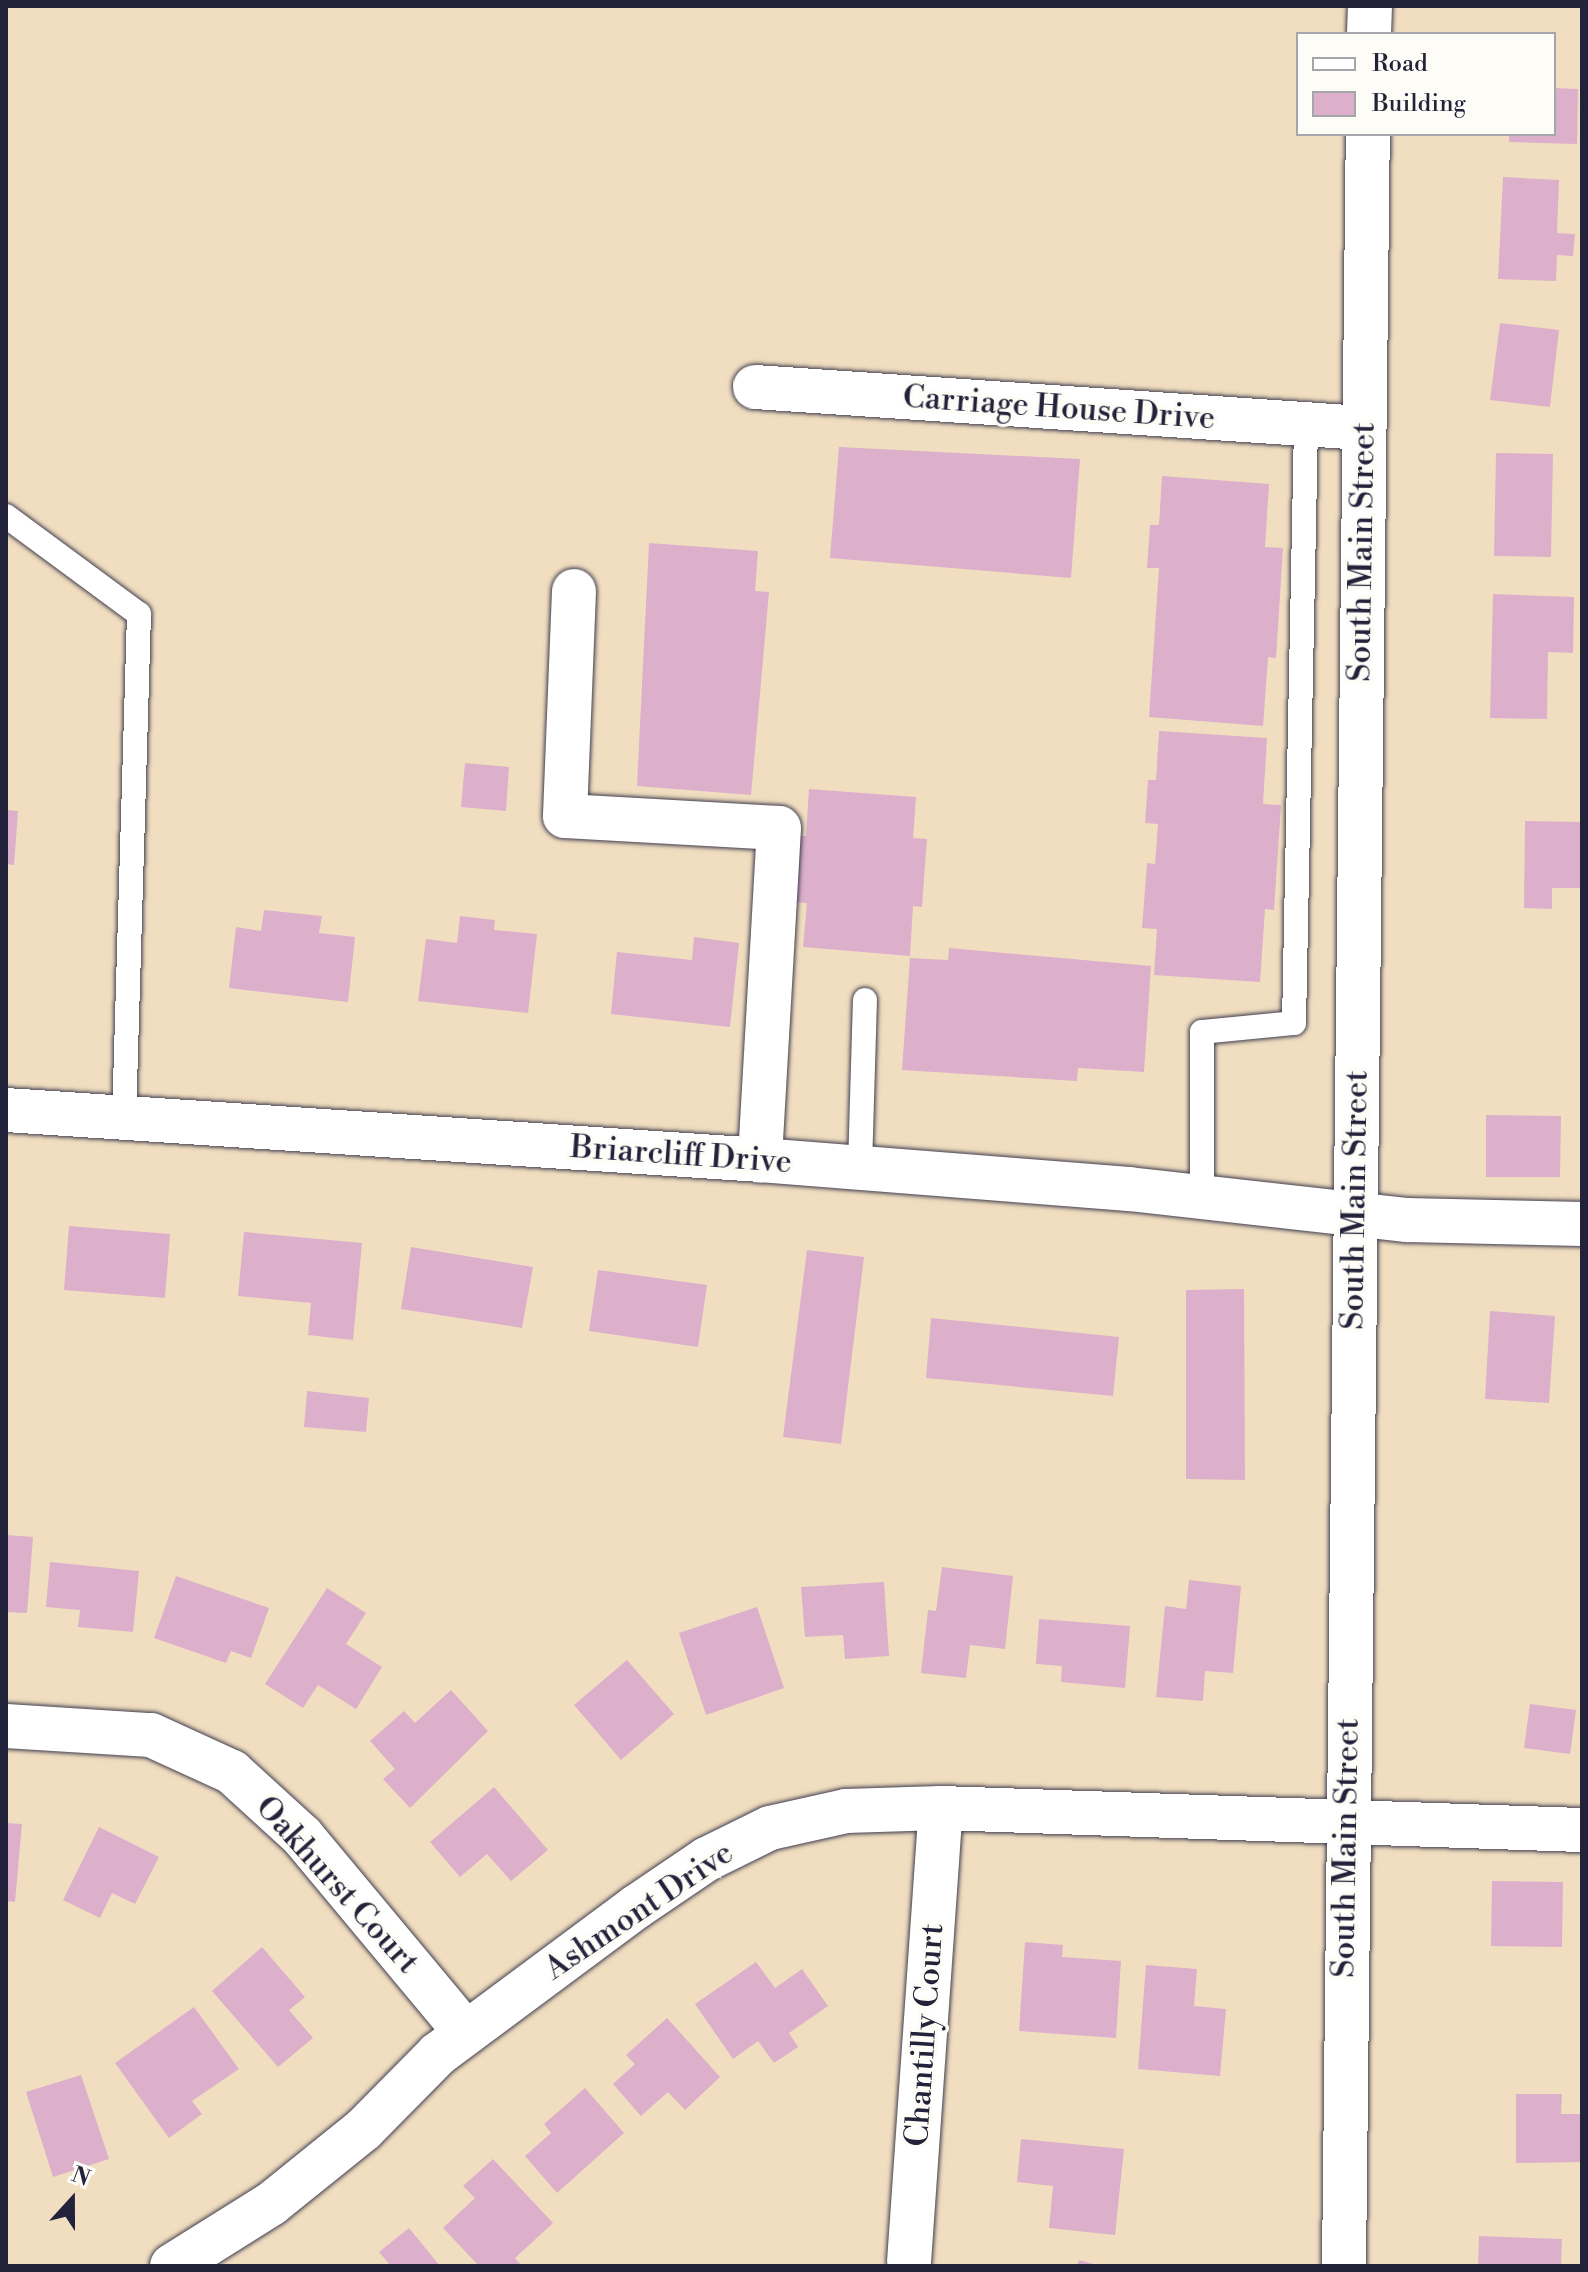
<!DOCTYPE html>
<html>
<head>
<meta charset="utf-8">
<style>
	body { margin:0 }
	#map { position:relative; width:1588px; height:2272px; overflow:hidden; background:#f1dec0; font-family:"Libre Bodoni",serif }
	div>[style] { position:absolute }
	.building>* { inset:0; background:#dcb0ca }
	.roads { filter:drop-shadow(0 0 2px #413e4f) drop-shadow(0 0 2px #413e4f) }
	.lane>* { height:24px; margin:-12px; padding:0 12px; transform-origin:12px; border-radius:12px; background:#fff }
	.street>* { height:44px; margin:-22px; padding:0 22px; transform-origin:22px; border-radius:22px; background:#fff }
	.secondary>* { height:44px; margin:-22px; padding:0 22px; transform-origin:22px; border-radius:22px; background:#fff }
	span { translate:-50% -50%; white-space:nowrap; text-align:center; line-height:1.15; -webkit-text-stroke:7px #fdfcf7; paint-order:stroke }
	.street-label { font-size:32px; color:#22223b }
	.frame { position:absolute; inset:0; border:8px solid #22223b; pointer-events:none }
	.legend { position:absolute; left:1296px; top:32px; width:260px; height:104px; box-sizing:border-box; background:#fdfcf7; border:2px solid #a5a5ac; margin:0; padding:10px 14px; list-style:none; font-size:24px; color:#22223b }
	.legend li { display:flex; align-items:center; gap:16px; height:40px }
	.legend b { width:40px; border:2px solid #a5a5ac }
	.north { position:absolute; left:32px; top:2160px; width:80px; height:80px; -webkit-text-stroke:6px #fdfcf7; paint-order:stroke; rotate:21deg; font-size:22px; font-weight:700; line-height:32px; text-align:center; color:#22223b }
	.north::after { content:''; display:block; margin:auto; width:28px; height:36px; background:#22223b; clip-path:polygon(50% 0,100% 100%,50% 72%,0 100%) }
</style>
</head>
<body>
<div id="map">
	<div class="building">
		<i style="clip-path:polygon(1554px 88px,1578px 89px,1577px 144px,1509px 142px,1509px 134px,1554px 134px)"></i>
		<i style="clip-path:polygon(1503px 177px,1559px 180px,1557px 233px,1575px 234px,1573px 256px,1557px 255px,1556px 281px,1498px 279px)"></i>
		<i style="clip-path:polygon(1500px 323px,1559px 330px,1550px 407px,1490px 400px)"></i>
		<i style="clip-path:polygon(839px 447px,1080px 459px,1071px 578px,830px 558px)"></i>
		<i style="clip-path:polygon(1496px 453px,1553px 454px,1551px 557px,1494px 556px)"></i>
		<i style="clip-path:polygon(1162px 476px,1269px 484px,1265px 547px,1283px 548px,1276px 658px,1268px 657px,1263px 726px,1149px 717px,1159px 568px,1147px 568px,1150px 525px,1159px 525px)"></i>
		<i style="clip-path:polygon(649px 543px,758px 551px,755px 591px,769px 592px,751px 795px,637px 786px)"></i>
		<i style="clip-path:polygon(1493px 594px,1574px 597px,1573px 653px,1548px 652px,1547px 719px,1490px 718px)"></i>
		<i style="clip-path:polygon(1159px 731px,1267px 738px,1263px 804px,1281px 805px,1274px 910px,1265px 909px,1260px 982px,1154px 975px,1157px 929px,1142px 928px,1147px 863px,1155px 864px,1158px 824px,1145px 823px,1148px 780px,1156px 780px)"></i>
		<i style="clip-path:polygon(465px 763px,509px 767px,506px 811px,461px 807px)"></i>
		<i style="clip-path:polygon(809px 789px,916px 797px,913px 838px,927px 839px,922px 907px,913px 906px,910px 956px,803px 947px,807px 903px,792px 902px,797px 836px,806px 836px)"></i>
		<i style="clip-path:polygon(6px 810px,18px 811px,14px 865px,6px 864px)"></i>
		<i style="clip-path:polygon(1525px 821px,1582px 822px,1582px 888px,1552px 888px,1552px 909px,1524px 908px)"></i>
		<i style="clip-path:polygon(264px 910px,322px 916px,319px 933px,355px 937px,348px 1002px,229px 988px,236px 927px,261px 931px)"></i>
		<i style="clip-path:polygon(460px 916px,495px 920px,494px 930px,537px 934px,528px 1013px,418px 1001px,426px 939px,457px 943px)"></i>
		<i style="clip-path:polygon(694px 937px,739px 943px,730px 1027px,611px 1014px,617px 952px,692px 960px)"></i>
		<i style="clip-path:polygon(949px 948px,1151px 966px,1144px 1072px,1078px 1068px,1077px 1081px,902px 1070px,910px 958px,948px 960px)"></i>
		<i style="clip-path:polygon(1486px 1115px,1561px 1116px,1560px 1177px,1486px 1177px)"></i>
		<i style="clip-path:polygon(69px 1226px,170px 1234px,165px 1298px,64px 1290px)"></i>
		<i style="clip-path:polygon(244px 1232px,362px 1243px,353px 1340px,308px 1335px,311px 1303px,238px 1296px)"></i>
		<i style="clip-path:polygon(411px 1247px,533px 1267px,522px 1328px,401px 1309px)"></i>
		<i style="clip-path:polygon(807px 1250px,864px 1257px,841px 1444px,783px 1437px)"></i>
		<i style="clip-path:polygon(598px 1270px,707px 1285px,698px 1347px,589px 1331px)"></i>
		<i style="clip-path:polygon(1244px 1289px,1245px 1480px,1186px 1479px,1186px 1290px)"></i>
		<i style="clip-path:polygon(1490px 1311px,1555px 1316px,1549px 1403px,1485px 1399px)"></i>
		<i style="clip-path:polygon(931px 1318px,1119px 1337px,1113px 1396px,926px 1378px)"></i>
		<i style="clip-path:polygon(307px 1391px,369px 1398px,366px 1432px,304px 1427px)"></i>
		<i style="clip-path:polygon(6px 1535px,33px 1537px,27px 1613px,6px 1612px)"></i>
		<i style="clip-path:polygon(50px 1562px,139px 1571px,133px 1632px,78px 1627px,80px 1610px,46px 1607px)"></i>
		<i style="clip-path:polygon(942px 1567px,1013px 1576px,1005px 1649px,970px 1645px,966px 1678px,921px 1673px,928px 1610px,936px 1611px)"></i>
		<i style="clip-path:polygon(176px 1576px,269px 1608px,251px 1658px,231px 1651px,226px 1663px,154px 1638px)"></i>
		<i style="clip-path:polygon(1189px 1580px,1241px 1586px,1233px 1673px,1205px 1671px,1203px 1701px,1156px 1697px,1165px 1606px,1186px 1609px)"></i>
		<i style="clip-path:polygon(884px 1582px,889px 1656px,845px 1659px,843px 1635px,805px 1637px,801px 1587px)"></i>
		<i style="clip-path:polygon(327px 1588px,366px 1613px,346px 1644px,382px 1667px,356px 1709px,318px 1685px,303px 1708px,265px 1684px)"></i>
		<i style="clip-path:polygon(757px 1607px,784px 1688px,706px 1715px,679px 1633px)"></i>
		<i style="clip-path:polygon(1039px 1619px,1130px 1626px,1125px 1688px,1061px 1682px,1062px 1666px,1036px 1664px)"></i>
		<i style="clip-path:polygon(627px 1660px,674px 1714px,621px 1760px,574px 1705px)"></i>
		<i style="clip-path:polygon(451px 1690px,488px 1731px,410px 1808px,383px 1779px,395px 1769px,370px 1741px,404px 1711px,415px 1723px)"></i>
		<i style="clip-path:polygon(1530px 1704px,1576px 1710px,1570px 1754px,1524px 1748px)"></i>
		<i style="clip-path:polygon(494px 1787px,548px 1850px,511px 1881px,487px 1854px,460px 1877px,430px 1842px)"></i>
		<i style="clip-path:polygon(6px 1823px,22px 1824px,15px 1902px,6px 1901px)"></i>
		<i style="clip-path:polygon(99px 1827px,159px 1857px,135px 1904px,112px 1893px,100px 1918px,63px 1900px)"></i>
		<i style="clip-path:polygon(1492px 1881px,1563px 1882px,1562px 1947px,1491px 1946px)"></i>
		<i style="clip-path:polygon(1025px 1942px,1063px 1945px,1062px 1957px,1121px 1961px,1116px 2038px,1019px 2031px)"></i>
		<i style="clip-path:polygon(262px 1947px,305px 1997px,289px 2010px,313px 2038px,278px 2067px,212px 1991px)"></i>
		<i style="clip-path:polygon(756px 1962px,775px 1988px,802px 1969px,828px 2006px,789px 2033px,798px 2047px,774px 2063px,758px 2041px,733px 2059px,695px 2004px)"></i>
		<i style="clip-path:polygon(1146px 1965px,1197px 1969px,1194px 2006px,1226px 2009px,1220px 2076px,1138px 2069px)"></i>
		<i style="clip-path:polygon(194px 2007px,239px 2069px,192px 2101px,202px 2114px,169px 2138px,115px 2063px)"></i>
		<i style="clip-path:polygon(667px 2018px,720px 2077px,685px 2110px,668px 2092px,641px 2116px,613px 2084px,635px 2064px,626px 2055px)"></i>
		<i style="clip-path:polygon(81px 2075px,109px 2159px,53px 2177px,26px 2092px)"></i>
		<i style="clip-path:polygon(585px 2088px,624px 2133px,557px 2193px,525px 2156px,551px 2133px,544px 2124px)"></i>
		<i style="clip-path:polygon(1516px 2094px,1562px 2094px,1561px 2114px,1582px 2114px,1582px 2162px,1516px 2163px)"></i>
		<i style="clip-path:polygon(1021px 2139px,1124px 2149px,1115px 2235px,1049px 2228px,1053px 2186px,1017px 2182px)"></i>
		<i style="clip-path:polygon(493px 2159px,553px 2223px,515px 2258px,522px 2266px,479px 2266px,443px 2228px,475px 2198px,463px 2186px)"></i>
		<i style="clip-path:polygon(409px 2228px,440px 2266px,391px 2266px,379px 2252px)"></i>
		<i style="clip-path:polygon(1479px 2236px,1562px 2239px,1561px 2266px,1478px 2266px)"></i>
		<i style="clip-path:polygon(1079px 2260px,1097px 2265px,1097px 2266px,1077px 2266px)"></i>
	</div>
	<div class="roads">
		<div class="lane">
			<i style="left:6px;top:516px;width:165px;rotate:36.4deg"></i>
			<i style="left:139px;top:614px;width:504px;rotate:91.7deg"></i>
			<i style="left:860px;top:1167px;width:167px;rotate:-88.3deg"></i>
			<i style="left:1202px;top:1198px;width:166px;rotate:-90deg"></i>
			<i style="left:1202px;top:1032px;width:92px;rotate:-5.6deg"></i>
			<i style="left:1294px;top:1023px;width:599px;rotate:-88.85deg"></i>
		</div>
		<div class="street">
			<i style="left:755px;top:387px;width:609px;rotate:3.86deg"></i>
			<i style="left:574px;top:591px;width:225px;rotate:92.3deg"></i>
			<i style="left:565px;top:816px;width:214px;rotate:3.2deg"></i>
			<i style="left:779px;top:828px;width:333px;rotate:93.3deg"></i>
			<i style="left:6px;top:1110px;width:756px;rotate:3.79deg"></i>
			<i style="left:760px;top:1160px;width:370px;rotate:4.5deg"></i>
			<i style="left:1129px;top:1189px;width:280px;rotate:6.4deg"></i>
			<i style="left:1407px;top:1220px;width:175px;rotate:1.3deg"></i>
			<i style="left:6px;top:1726px;width:145px;rotate:3.6deg"></i>
			<i style="left:151px;top:1735px;width:89px;rotate:24.6deg"></i>
			<i style="left:232px;top:1772px;width:95px;rotate:42.4deg"></i>
			<i style="left:302px;top:1836px;width:256px;rotate:50.2deg"></i>
			<i style="left:909px;top:2262px;width:455px;rotate:-86deg"></i>
			<i style="left:172px;top:2266px;width:117px;rotate:-32.1deg"></i>
			<i style="left:271px;top:2204px;width:119px;rotate:-38.9deg"></i>
			<i style="left:364px;top:2129px;width:105px;rotate:-45.4deg"></i>
			<i style="left:438px;top:2054px;width:247px;rotate:-36.6deg"></i>
			<i style="left:636px;top:1907px;width:86px;rotate:-34.1deg"></i>
			<i style="left:707px;top:1859px;width:70px;rotate:-26.2deg"></i>
			<i style="left:770px;top:1828px;width:78px;rotate:-12.6deg"></i>
			<i style="left:846px;top:1811px;width:95px;rotate:-1.8deg"></i>
			<i style="left:941px;top:1808px;width:641px;rotate:1.97deg"></i>
		</div>
		<div class="secondary">
			<i style="left:1369px;top:34px;width:28px;rotate:-88deg"></i>
			<i style="left:1344px;top:2266px;width:2132px;rotate:-89.36deg"></i>
		</div>
	</div>
	<div class="street-label">
		<span style="left:1059px;top:408px;rotate:4deg">Carriage House Drive</span>
		<span style="left:1362px;top:552px;rotate:-89deg">South Main Street</span>
		<span style="left:681px;top:1155px;rotate:4deg">Briarcliff Drive</span>
		<span style="left:1355px;top:1200px;rotate:-89deg">South Main Street</span>
		<span style="left:1346px;top:1848px;rotate:-89deg">South Main Street</span>
		<span style="left:337px;top:1885px;rotate:48deg">Oakhurst Court</span>
		<span style="left:639px;top:1911px;rotate:-34deg">Ashmont Drive</span>
		<span style="left:925px;top:2035px;rotate:-86deg">Chantilly Court</span>
	</div>
	<div class="frame"></div>
	<ul class="legend">
	<li><b style="height:10px;background:#fff"></b>Road</li>
	<li><b style="height:22px;background:#dcb0ca"></b>Building</li>
	</ul>
	<div class="north">N</div>
</div>
</body>
</html>
